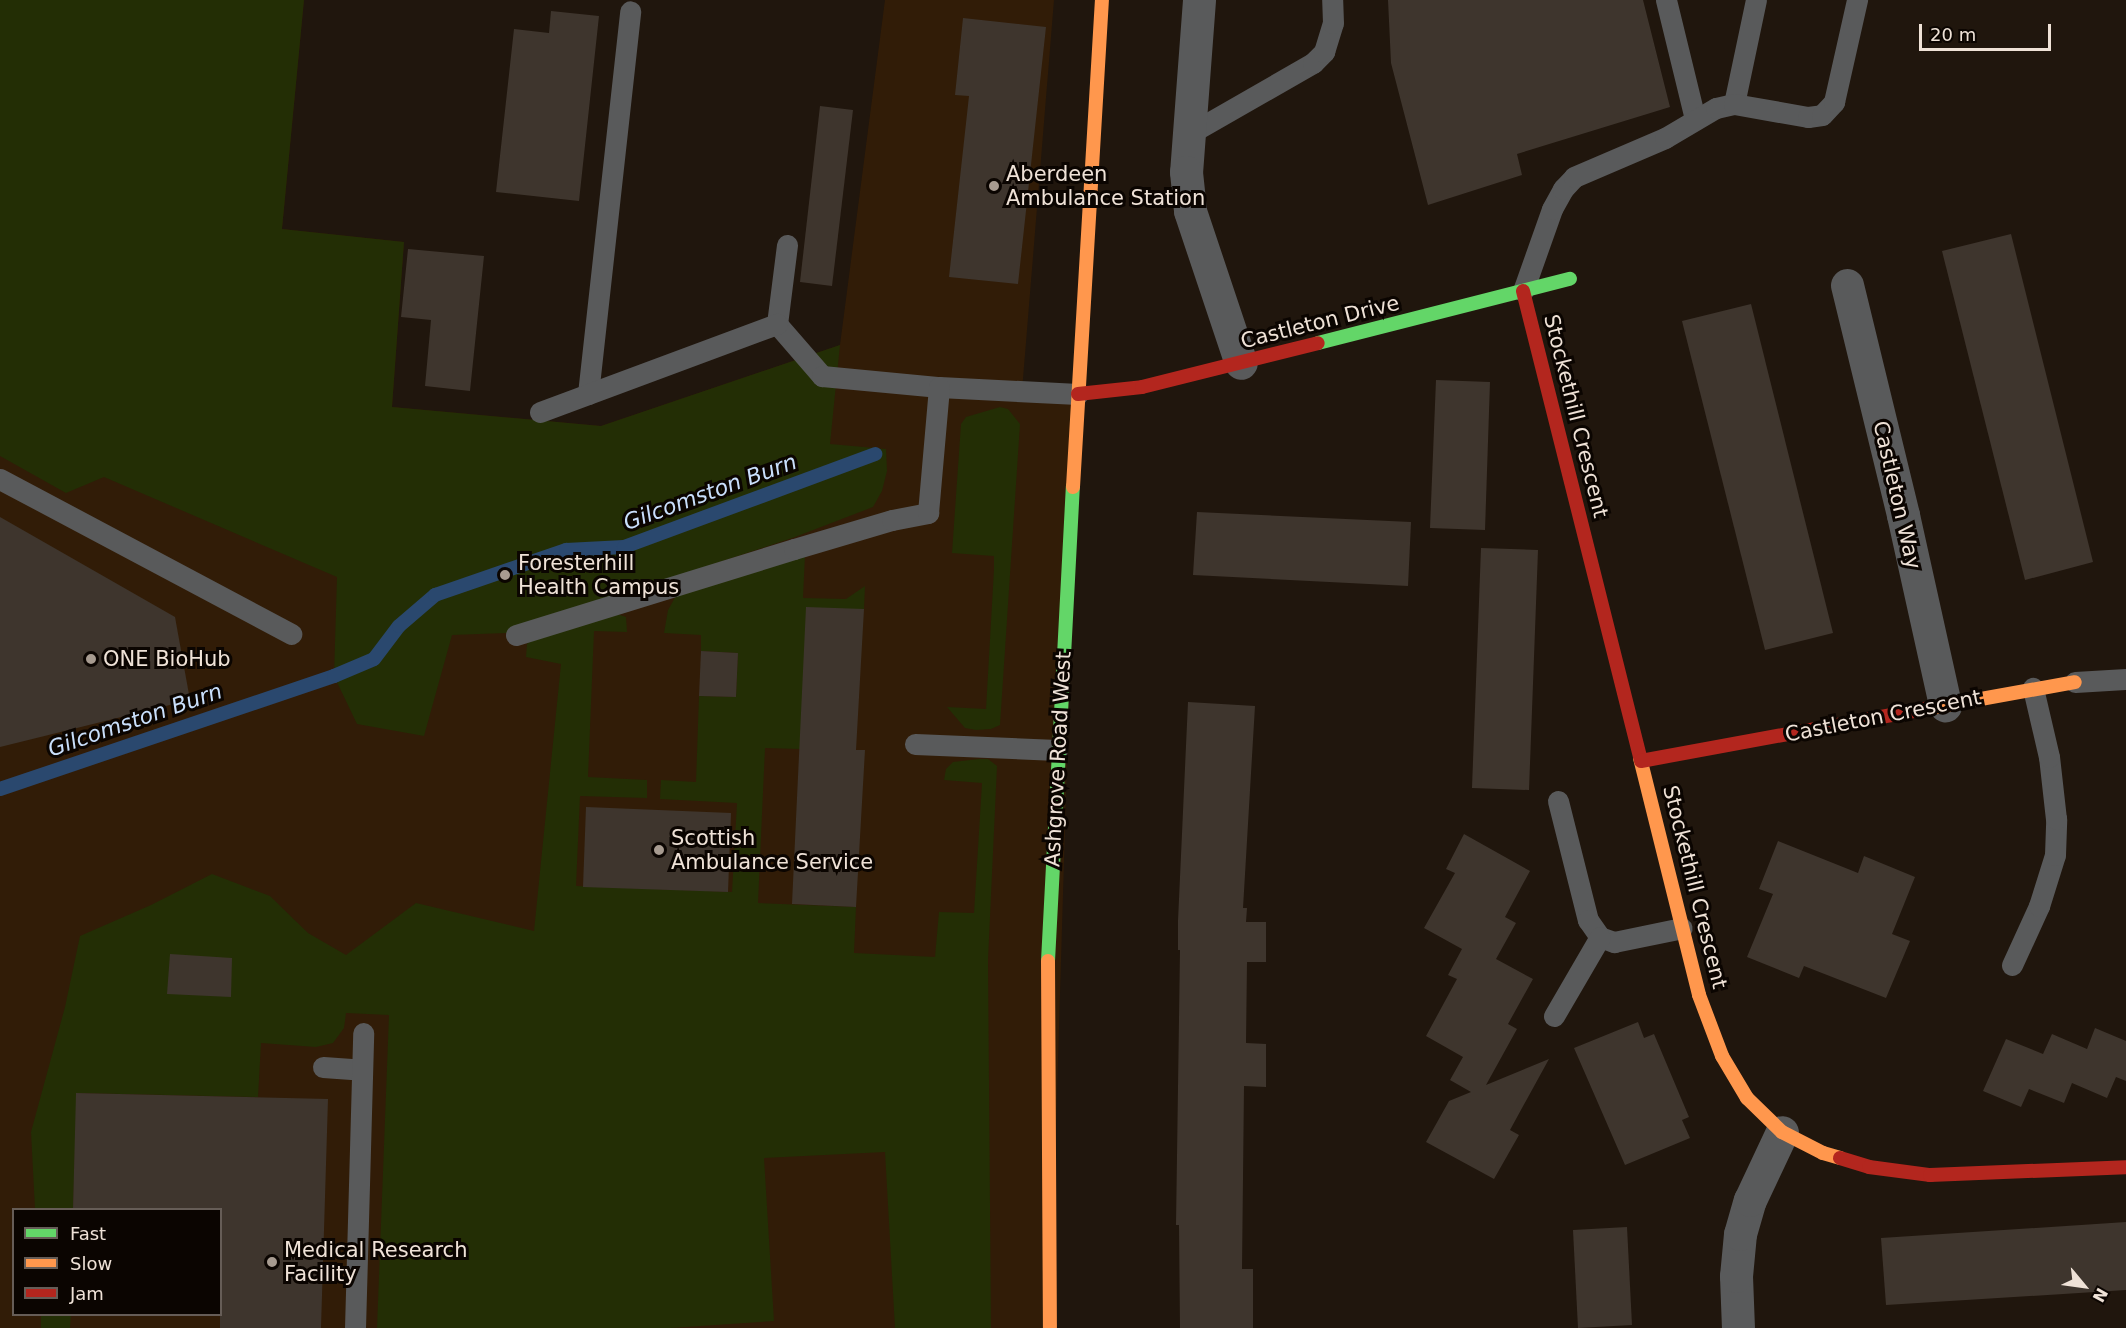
<!DOCTYPE html>
<html>
<head>
<meta charset="utf-8">
<style>
	body { margin:0 }
	#map { position:relative; width:2126px; height:1328px; overflow:hidden; background:#20160d; font-family:"DejaVu Sans",sans-serif }
	div>[style] { position:absolute }
	.built>* { inset:0; background:#311c07 }
	.green>* { inset:0; background:#232e05 }
	.stream>* { height:14px; margin:-7px; padding:0 7px; transform-origin:7px; border-radius:7px; background:#2a486e }
	.building>* { inset:0; background:#3e352d }
	.lane>* { height:21px; margin:-10.5px; padding:0 10.5px; transform-origin:10.5px; border-radius:10.5px; background:#595a5b }
	.street>* { height:33px; margin:-16.5px; padding:0 16.5px; transform-origin:16.5px; border-radius:16.5px; background:#595a5b }
	.fast>* { height:14px; margin:-7px; padding:0 7px; transform-origin:7px; border-radius:7px; background:#63d668 }
	.slow>* { height:14px; margin:-7px; padding:0 7px; transform-origin:7px; border-radius:7px; background:#ff974d }
	.jam>* { height:14px; margin:-7px; padding:0 7px; transform-origin:7px; border-radius:7px; background:#b3261e }
	.dots>* { width:16px; height:16px; translate:-50% -50%; box-sizing:border-box; border:3px solid #0b0501; border-radius:50% }
	span { translate:-50% -50%; white-space:nowrap; text-align:center; line-height:1.15; -webkit-text-stroke:6px #0b0501; paint-order:stroke }
	.poi-label { font-size:21px; color:#efe2d7 }
	.left { translate:0 -50%; text-align:left }
	.street-label { font-size:21px; color:#efe2d7 }
	.water-label { font-size:22px; color:#c9dffb; font-style:italic }
	.legend { position:absolute; left:12px; top:1208px; width:210px; height:108px; box-sizing:border-box; background:#0b0501; border:2px solid #665d57; margin:0; padding:8px 10px; list-style:none; font-size:18px; color:#efe2d7 }
	.legend li { display:flex; align-items:center; gap:12px; height:30px }
	.legend b { width:30px; border:2px solid #665d57 }
	.north { position:absolute; left:2054px; top:1256px; width:60px; height:60px; -webkit-text-stroke:4px #0b0501; paint-order:stroke; rotate:119deg; font-size:16px; font-weight:700; line-height:24px; text-align:center; color:#efe2d7 }
	.north::after { content:''; display:block; margin:auto; width:21px; height:27px; background:#efe2d7; clip-path:polygon(50% 0,100% 100%,50% 72%,0 100%) }
	.scale { position:absolute; left:1919px; top:24px; width:132px; height:27px; box-sizing:border-box; border:3px solid #efe2d7; border-top:0; padding-left:8px; font-size:18px; line-height:21px; white-space:nowrap; color:#efe2d7; -webkit-text-stroke:4px #0b0501; paint-order:stroke }
</style>
</head>
<body>
<div id="map">
	<div class="built">
		<i style="clip-path:polygon(evenodd,0 0,304px 0,282px 229px,404px 242px,392px 407px,601px 426px,840px 345px,885px 0,1054px 0,1022px 391px,1078px 394px,1050px 1328px,0 1328px,0 0,14px 1210px,220px 1210px,220px 1314px,14px 1314px,14px 1210px)"></i>
	</div>
	<div class="green">
		<i style="clip-path:polygon(0 0,304px 0,282px 229px,404px 242px,392px 407px,601px 426px,840px 345px,830px 444px,886px 449px,887px 471px,882px 491px,873px 507px,795px 537px,506px 633px,452px 635px,424px 736px,357px 724px,334px 676px,337px 577px,104px 477px,66px 493px,0 456px)"></i>
		<i style="clip-path:polygon(1000px 407px,1008px 409px,1020px 424px,1000px 725px,991px 729px,976px 730px,965px 728px,947px 707px,986px 709px,994px 569px,994px 556px,952px 553px,961px 424px,966px 417px)"></i>
		<i style="clip-path:polygon(805px 555px,803px 598px,846px 599px,865px 586px,864px 609px,800px 749px,765px 748px,758px 903px,856px 907px,854px 953px,935px 957px,939px 912px,974px 913px,982px 783px,944px 780px,946px 769px,953px 762px,979px 759px,988px 759px,997px 766px,988px 960px,991px 1328px,895px 1328px,885px 1152px,764px 1158px,774px 1321px,671px 1328px,377px 1328px,389px 1015px,346px 1013px,344px 1028px,333px 1043px,316px 1047px,261px 1043px,258px 1097px,77px 1093px,73px 1209px,35px 1209px,31px 1132px,65px 1007px,80px 936px,151px 905px,212px 874px,270px 896px,308px 933px,346px 955px,416px 903px,534px 931px,561px 664px,526px 657px,527px 644px,540px 633px,611px 612px,626px 617px,627px 632px,594px 631px,588px 777px,647px 780px,647px 798px,580px 796px,576px 886px,732px 892px,737px 803px,660px 799px,661px 780px,696px 782px,699px 696px,736px 697px,738px 653px,701px 651px,701px 635px,664px 633px,668px 610px,677px 594px)"></i>
		<i style="clip-path:polygon(41px 1315px,71px 1315px,70px 1328px,41px 1328px)"></i>
	</div>
	<div class="stream">
		<i style="left:0;top:789px;width:353px;rotate:-18.7deg"></i>
		<i style="left:334px;top:676px;width:43px;rotate:-23deg"></i>
		<i style="left:374px;top:659px;width:41px;rotate:-52.9deg"></i>
		<i style="left:399px;top:626px;width:48px;rotate:-40.7deg"></i>
		<i style="left:435px;top:595px;width:139px;rotate:-19deg"></i>
		<i style="left:566px;top:550px;width:58px;rotate:-3deg"></i>
		<i style="left:624px;top:547px;width:268px;rotate:-20.3deg"></i>
	</div>
	<div class="building">
		<i style="clip-path:polygon(1388px 0,1643px 0,1670px 107px,1517px 154px,1522px 175px,1428px 205px,1391px 63px)"></i>
		<i style="clip-path:polygon(551px 11px,599px 16px,579px 201px,496px 192px,514px 29px,549px 33px)"></i>
		<i style="clip-path:polygon(963px 18px,1046px 27px,1018px 284px,949px 277px,969px 96px,955px 95px)"></i>
		<i style="clip-path:polygon(820px 106px,853px 110px,832px 286px,800px 282px)"></i>
		<i style="clip-path:polygon(2011px 234px,2093px 562px,2025px 580px,1942px 251px)"></i>
		<i style="clip-path:polygon(408px 249px,484px 256px,470px 391px,425px 386px,431px 320px,401px 317px)"></i>
		<i style="clip-path:polygon(1751px 304px,1833px 633px,1765px 650px,1682px 321px)"></i>
		<i style="clip-path:polygon(1436px 380px,1490px 382px,1485px 530px,1430px 528px)"></i>
		<i style="clip-path:polygon(1197px 512px,1411px 522px,1408px 586px,1193px 575px)"></i>
		<i style="clip-path:polygon(0 517px,175px 617px,190px 700px,0 747px)"></i>
		<i style="clip-path:polygon(1481px 548px,1538px 550px,1529px 790px,1472px 788px)"></i>
		<i style="clip-path:polygon(806px 607px,864px 609px,856px 750px,865px 750px,856px 907px,792px 904px)"></i>
		<i style="clip-path:polygon(701px 651px,738px 653px,736px 697px,699px 696px)"></i>
		<i style="clip-path:polygon(1188px 702px,1255px 706px,1243px 908px,1247px 908px,1246px 922px,1266px 922px,1266px 962px,1247px 962px,1246px 1043px,1266px 1044px,1266px 1087px,1244px 1086px,1242px 1269px,1253px 1269px,1253px 1328px,1180px 1328px,1179px 1225px,1176px 1225px,1180px 950px,1178px 950px,1178px 921px)"></i>
		<i style="clip-path:polygon(586px 807px,731px 813px,728px 892px,583px 887px)"></i>
		<i style="clip-path:polygon(1464px 834px,1530px 871px,1505px 917px,1516px 923px,1496px 959px,1533px 979px,1508px 1024px,1517px 1029px,1486px 1085px,1549px 1059px,1510px 1130px,1519px 1135px,1494px 1179px,1426px 1142px,1449px 1101px,1471px 1092px,1450px 1080px,1463px 1057px,1426px 1036px,1457px 979px,1448px 975px,1462px 949px,1424px 928px,1455px 873px,1446px 869px)"></i>
		<i style="clip-path:polygon(1778px 841px,1858px 873px,1864px 856px,1915px 877px,1892px 934px,1910px 941px,1886px 998px,1804px 966px,1799px 978px,1747px 957px,1773px 894px,1759px 889px)"></i>
		<i style="clip-path:polygon(170px 954px,232px 958px,231px 997px,167px 994px)"></i>
		<i style="clip-path:polygon(1638px 1022px,1644px 1038px,1654px 1034px,1689px 1117px,1682px 1120px,1690px 1138px,1625px 1165px,1574px 1048px)"></i>
		<i style="clip-path:polygon(2095px 1028px,2126px 1041px,2126px 1081px,2116px 1077px,2107px 1098px,2072px 1083px,2064px 1103px,2029px 1089px,2021px 1107px,1983px 1091px,2006px 1039px,2043px 1054px,2052px 1034px,2087px 1049px)"></i>
		<i style="clip-path:polygon(76px 1093px,328px 1099px,321px 1328px,220px 1328px,220px 1209px,73px 1209px)"></i>
		<i style="clip-path:polygon(2126px 1222px,2126px 1290px,1886px 1305px,1881px 1238px)"></i>
		<i style="clip-path:polygon(1627px 1227px,1632px 1325px,1578px 1328px,1573px 1230px)"></i>
	</div>
	<div class="lane">
		<i style="left:1666px;top:0;width:122px;rotate:76.3deg"></i>
		<i style="left:1734px;top:104px;width:106px;rotate:-78.1deg"></i>
		<i style="left:1189px;top:134px;width:143px;rotate:-29.8deg"></i>
		<i style="left:1313px;top:63px;width:16px;rotate:-45deg"></i>
		<i style="left:1324px;top:52px;width:30px;rotate:-73deg"></i>
		<i style="left:1333px;top:23px;width:23px;rotate:-92deg"></i>
		<i style="left:787px;top:245px;width:80px;rotate:97.2deg"></i>
		<i style="left:777px;top:324px;width:69px;rotate:49.1deg"></i>
		<i style="left:822px;top:376px;width:118px;rotate:5.4deg"></i>
		<i style="left:939px;top:387px;width:139px;rotate:2.9deg"></i>
		<i style="left:1523px;top:291px;width:87px;rotate:-70.5deg"></i>
		<i style="left:1552px;top:209px;width:23px;rotate:-61deg"></i>
		<i style="left:1563px;top:189px;width:16px;rotate:-47deg"></i>
		<i style="left:1574px;top:177px;width:99px;rotate:-23.2deg"></i>
		<i style="left:1665px;top:138px;width:59px;rotate:-30.5deg"></i>
		<i style="left:1716px;top:108px;width:18px;rotate:-13deg"></i>
		<i style="left:1734px;top:104px;width:75px;rotate:10deg"></i>
		<i style="left:1808px;top:117px;width:14px;rotate:-8deg"></i>
		<i style="left:1822px;top:115px;width:18px;rotate:-47deg"></i>
		<i style="left:1834px;top:102px;width:105px;rotate:-77.3deg"></i>
		<i style="left:588px;top:394px;width:385px;rotate:-83.7deg"></i>
		<i style="left:540px;top:412px;width:253px;rotate:-20.4deg"></i>
		<i style="left:0;top:479px;width:330px;rotate:28deg"></i>
		<i style="left:516px;top:635px;width:291px;rotate:-17.2deg"></i>
		<i style="left:794px;top:549px;width:102px;rotate:-16.5deg"></i>
		<i style="left:892px;top:520px;width:37px;rotate:-11deg"></i>
		<i style="left:928px;top:513px;width:126px;rotate:-85deg"></i>
		<i style="left:2075px;top:682px;width:51px;rotate:-3.4deg"></i>
		<i style="left:915px;top:744px;width:142px;rotate:2.4deg"></i>
		<i style="left:1558px;top:801px;width:123px;rotate:75.9deg"></i>
		<i style="left:1588px;top:920px;width:21px;rotate:55deg"></i>
		<i style="left:1600px;top:937px;width:15px;rotate:20deg"></i>
		<i style="left:1614px;top:942px;width:69px;rotate:-11.6deg"></i>
		<i style="left:2012px;top:965px;width:65px;rotate:-65.4deg"></i>
		<i style="left:2039px;top:906px;width:53px;rotate:-72.6deg"></i>
		<i style="left:2055px;top:855px;width:36px;rotate:-88deg"></i>
		<i style="left:2056px;top:819px;width:62px;rotate:-96.4deg"></i>
		<i style="left:2049px;top:757px;width:71px;rotate:-103.1deg"></i>
		<i style="left:1554px;top:1016px;width:91px;rotate:-59.8deg"></i>
		<i style="left:323px;top:1067px;width:39px;rotate:4deg"></i>
		<i style="left:355px;top:1328px;width:295px;rotate:-88.4deg"></i>
	</div>
	<div class="street">
		<i style="left:1199px;top:0;width:172px;rotate:94.3deg"></i>
		<i style="left:1186px;top:172px;width:39px;rotate:84deg"></i>
		<i style="left:1190px;top:211px;width:160px;rotate:71.5deg"></i>
		<i style="left:1847px;top:285px;width:237px;rotate:76.3deg"></i>
		<i style="left:1903px;top:515px;width:195px;rotate:77.5deg"></i>
		<i style="left:1738px;top:1328px;width:52px;rotate:-92.2deg"></i>
		<i style="left:1736px;top:1276px;width:42px;rotate:-84.6deg"></i>
		<i style="left:1740px;top:1234px;width:35px;rotate:-74deg"></i>
		<i style="left:1750px;top:1200px;width:75px;rotate:-64.8deg"></i>
	</div>
	<div class="fast">
		<i style="left:1318px;top:343px;width:260px;rotate:-14.3deg"></i>
		<i style="left:1048px;top:961px;width:475px;rotate:-87deg"></i>
	</div>
	<div class="slow">
		<i style="left:1073px;top:487px;width:488px;rotate:-86.6deg"></i>
		<i style="left:1931px;top:708px;width:146px;rotate:-10.2deg"></i>
		<i style="left:1640px;top:758px;width:244px;rotate:76deg"></i>
		<i style="left:1699px;top:995px;width:65px;rotate:69.3deg"></i>
		<i style="left:1722px;top:1056px;width:49px;rotate:59.2deg"></i>
		<i style="left:1747px;top:1098px;width:49px;rotate:44.2deg"></i>
		<i style="left:1782px;top:1132px;width:46px;rotate:27.1deg"></i>
		<i style="left:1823px;top:1153px;width:18px;rotate:16deg"></i>
		<i style="left:1048px;top:961px;width:367px;rotate:89.7deg"></i>
	</div>
	<div class="jam">
		<i style="left:1523px;top:291px;width:481px;rotate:75.9deg"></i>
		<i style="left:1078px;top:394px;width:64px;rotate:-6.2deg"></i>
		<i style="left:1142px;top:387px;width:181px;rotate:-14deg"></i>
		<i style="left:1641px;top:761px;width:295px;rotate:-10.4deg"></i>
		<i style="left:1840px;top:1158px;width:30px;rotate:17deg"></i>
		<i style="left:1869px;top:1167px;width:62px;rotate:7.5deg"></i>
		<i style="left:1930px;top:1175px;width:196px;rotate:-2.3deg"></i>
	</div>
	<div class="dots">
		<i style="left:994px;top:186px;background:#a79b90"></i>
		<i style="left:505px;top:575px;background:#a79b90"></i>
		<i style="left:91px;top:659px;background:#a79b90"></i>
		<i style="left:659px;top:850px;background:#a79b90"></i>
		<i style="left:272px;top:1262px;background:#a79b90"></i>
	</div>
	<div class="poi-label">
		<span class="left" style="left:1006px;top:186px">Aberdeen<br>Ambulance Station</span>
		<span class="left" style="left:518px;top:575px">Foresterhill<br>Health Campus</span>
		<span class="left" style="left:103px;top:659px">ONE BioHub</span>
		<span class="left" style="left:671px;top:850px">Scottish<br>Ambulance Service</span>
		<span class="left" style="left:284px;top:1262px">Medical Research<br>Facility</span>
	</div>
	<div class="street-label">
		<span style="left:1320px;top:322px;rotate:-14deg">Castleton Drive</span>
		<span style="left:1576px;top:416px;rotate:76deg">Stockethill Crescent</span>
		<span style="left:1897px;top:495px;rotate:77deg">Castleton Way</span>
		<span style="left:1883px;top:716px;rotate:-11deg">Castleton Crescent</span>
		<span style="left:1058px;top:759px;rotate:-87deg">Ashgrove Road West</span>
		<span style="left:1695px;top:887px;rotate:76deg">Stockethill Crescent</span>
	</div>
	<div class="water-label">
		<span style="left:710px;top:492px;rotate:-20deg">Gilcomston Burn</span>
		<span style="left:135px;top:720px;rotate:-19deg">Gilcomston Burn</span>
	</div>
	<ul class="legend">
	<li><b style="height:8px;background:#63d668"></b>Fast</li>
	<li><b style="height:8px;background:#ff974d"></b>Slow</li>
	<li><b style="height:8px;background:#b3261e"></b>Jam</li>
	</ul>
	<div class="north">N</div>
	<div class="scale">20 m</div>
</div>
</body>
</html>
